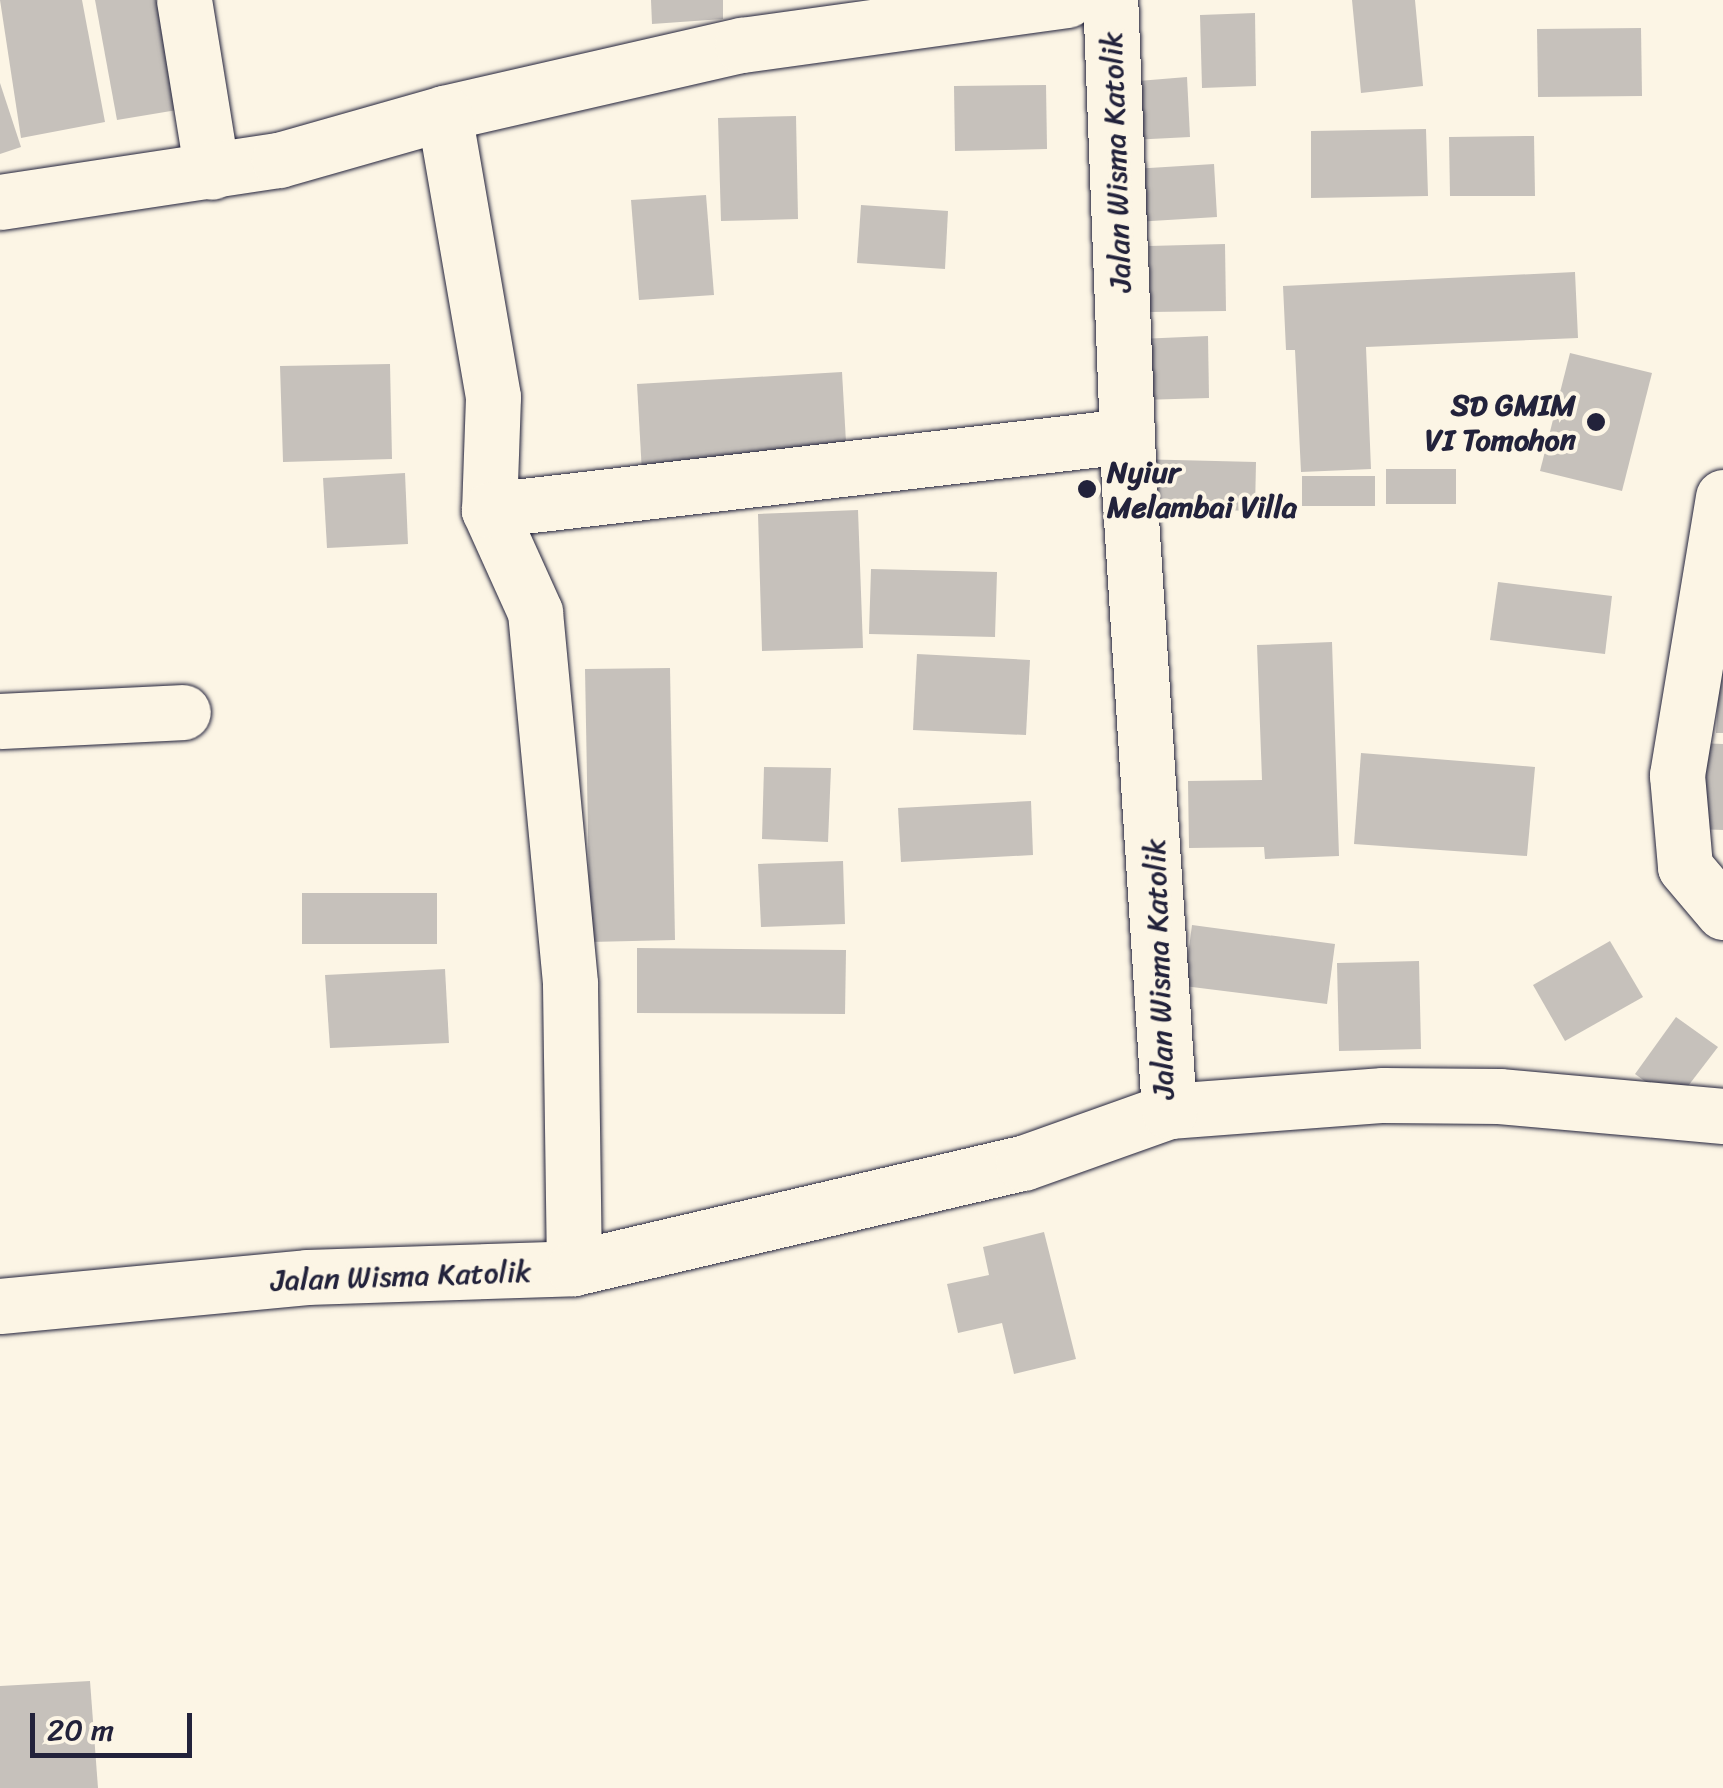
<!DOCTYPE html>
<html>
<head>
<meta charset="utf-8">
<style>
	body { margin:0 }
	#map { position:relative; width:1723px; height:1788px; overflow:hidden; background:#fcf5e5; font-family:Sriracha,sans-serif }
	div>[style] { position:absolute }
	.building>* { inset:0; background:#c6c1bb }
	.roads { filter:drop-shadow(0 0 2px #22223b) drop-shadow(0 0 2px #22223b) }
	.minor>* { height:55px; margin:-27.5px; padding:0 27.5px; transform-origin:27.5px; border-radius:27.5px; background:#fcf5e5 }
	.dots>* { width:28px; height:28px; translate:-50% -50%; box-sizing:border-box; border:5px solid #fcf5e5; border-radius:50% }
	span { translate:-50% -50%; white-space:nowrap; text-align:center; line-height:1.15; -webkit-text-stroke:8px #fcf5e5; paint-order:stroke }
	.street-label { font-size:30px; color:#22223b }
	.poi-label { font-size:30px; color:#22223b; font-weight:700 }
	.right { translate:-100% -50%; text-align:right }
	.left { translate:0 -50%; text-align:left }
	.scale { position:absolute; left:30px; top:1713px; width:162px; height:45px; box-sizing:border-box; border:5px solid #22223b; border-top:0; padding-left:12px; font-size:30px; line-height:35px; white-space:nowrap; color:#22223b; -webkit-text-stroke:8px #fcf5e5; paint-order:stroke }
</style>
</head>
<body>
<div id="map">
	<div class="building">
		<i style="clip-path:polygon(0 0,82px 0,105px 122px,21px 138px)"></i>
		<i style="clip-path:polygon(95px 0,170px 0,189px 108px,117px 120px)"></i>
		<i style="clip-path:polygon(651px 0,723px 0,723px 19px,652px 24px)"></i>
		<i style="clip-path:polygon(1352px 0,1415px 0,1423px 86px,1361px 93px)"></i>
		<i style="clip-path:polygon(1255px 13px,1256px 86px,1202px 88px,1200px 15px)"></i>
		<i style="clip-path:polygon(1641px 28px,1642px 96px,1538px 97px,1537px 29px)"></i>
		<i style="clip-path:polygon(1187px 77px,1190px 137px,1131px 140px,1126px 82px)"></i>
		<i style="clip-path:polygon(0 83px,21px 147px,0 154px)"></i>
		<i style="clip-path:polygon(1046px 85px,1047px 149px,955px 151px,954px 86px)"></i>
		<i style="clip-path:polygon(796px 116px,798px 219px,721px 221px,718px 118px)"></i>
		<i style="clip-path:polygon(1426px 129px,1428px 196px,1311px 198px,1311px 131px)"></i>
		<i style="clip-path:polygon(1534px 136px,1535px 196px,1450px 196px,1449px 137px)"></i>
		<i style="clip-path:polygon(1214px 164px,1217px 217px,1135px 222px,1133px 169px)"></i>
		<i style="clip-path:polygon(706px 195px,714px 295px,639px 300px,631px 200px)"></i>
		<i style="clip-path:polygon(861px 205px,948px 211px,945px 269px,857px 263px)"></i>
		<i style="clip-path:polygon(1225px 244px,1226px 311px,1150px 312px,1149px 246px)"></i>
		<i style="clip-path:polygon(1575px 272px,1578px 338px,1366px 347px,1371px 469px,1301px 472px,1295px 350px,1286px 350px,1283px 286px)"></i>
		<i style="clip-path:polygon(1208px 336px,1209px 398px,1141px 400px,1139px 339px)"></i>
		<i style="clip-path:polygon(1570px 353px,1652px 373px,1622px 491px,1540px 471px)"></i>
		<i style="clip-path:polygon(390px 364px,392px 459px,283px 462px,280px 366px)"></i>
		<i style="clip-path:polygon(842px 372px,847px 460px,642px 473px,637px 384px)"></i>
		<i style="clip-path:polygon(1134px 459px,1256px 462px,1255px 511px,1133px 508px)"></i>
		<i style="clip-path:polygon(1386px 469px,1456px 469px,1456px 504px,1386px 504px)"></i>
		<i style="clip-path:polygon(405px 473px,408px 544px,327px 548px,323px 478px)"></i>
		<i style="clip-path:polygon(1302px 476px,1375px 476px,1375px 506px,1302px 506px)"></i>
		<i style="clip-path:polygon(858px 510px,863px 648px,762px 651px,758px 514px)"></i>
		<i style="clip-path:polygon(871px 569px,997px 572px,995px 637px,869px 634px)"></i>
		<i style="clip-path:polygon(1498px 582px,1612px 596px,1605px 654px,1490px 640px)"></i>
		<i style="clip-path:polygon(1332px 642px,1339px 856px,1265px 859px,1264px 847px,1189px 848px,1188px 781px,1262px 780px,1257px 645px)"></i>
		<i style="clip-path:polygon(917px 654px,1030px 660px,1026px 735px,913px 730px)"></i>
		<i style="clip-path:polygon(1720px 666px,1723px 666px,1723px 733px,1716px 733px)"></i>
		<i style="clip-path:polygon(670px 668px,675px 940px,590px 942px,585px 669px)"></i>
		<i style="clip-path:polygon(1698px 743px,1723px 744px,1723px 830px,1695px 829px)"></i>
		<i style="clip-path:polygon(1361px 753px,1535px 767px,1527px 856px,1354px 844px)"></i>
		<i style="clip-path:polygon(764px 767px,831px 768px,828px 842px,762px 839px)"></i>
		<i style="clip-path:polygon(1031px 801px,1033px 855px,901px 862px,898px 808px)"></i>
		<i style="clip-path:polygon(843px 861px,845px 924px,761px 927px,758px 864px)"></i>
		<i style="clip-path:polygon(302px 893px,437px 893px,437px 944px,302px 944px)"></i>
		<i style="clip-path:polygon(1192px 925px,1335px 944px,1327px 1004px,1184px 986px)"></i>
		<i style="clip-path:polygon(1610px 941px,1643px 997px,1565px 1041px,1533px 985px)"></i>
		<i style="clip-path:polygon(637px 948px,846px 950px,845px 1014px,637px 1013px)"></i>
		<i style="clip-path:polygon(1419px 961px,1421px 1049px,1339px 1051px,1337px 963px)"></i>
		<i style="clip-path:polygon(445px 969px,449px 1043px,330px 1048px,325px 975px)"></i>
		<i style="clip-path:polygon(1676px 1017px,1718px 1047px,1675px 1103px,1635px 1074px)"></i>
		<i style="clip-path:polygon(1044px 1232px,1076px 1359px,1014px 1374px,1002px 1323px,958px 1333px,947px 1284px,989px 1275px,983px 1247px)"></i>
		<i style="clip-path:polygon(90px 1681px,98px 1788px,0 1788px,0 1686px)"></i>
	</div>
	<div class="roads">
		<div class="minor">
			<i style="left:184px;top:0;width:174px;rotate:80.8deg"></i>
			<i style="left:444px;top:113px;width:306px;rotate:-12.9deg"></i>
			<i style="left:742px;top:45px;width:328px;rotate:-7.9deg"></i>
			<i style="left:0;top:202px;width:282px;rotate:-8.6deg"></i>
			<i style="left:279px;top:160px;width:172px;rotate:-15.9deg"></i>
			<i style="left:444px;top:113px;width:288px;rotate:80.2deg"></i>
			<i style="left:493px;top:397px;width:113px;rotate:92deg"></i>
			<i style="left:489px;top:510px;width:112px;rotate:65.7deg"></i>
			<i style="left:535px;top:612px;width:374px;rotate:84.6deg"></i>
			<i style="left:570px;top:984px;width:284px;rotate:89.2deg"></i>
			<i style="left:1723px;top:497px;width:282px;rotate:99.4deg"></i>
			<i style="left:1677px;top:775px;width:92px;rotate:85deg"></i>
			<i style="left:1685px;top:867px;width:59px;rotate:49.8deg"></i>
			<i style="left:489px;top:510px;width:641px;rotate:-6.63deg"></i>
			<i style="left:0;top:721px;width:183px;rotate:-2.8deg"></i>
			<i style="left:1169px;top:1111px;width:215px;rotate:-4.3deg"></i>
			<i style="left:1383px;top:1095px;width:116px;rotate:0.5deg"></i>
			<i style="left:1499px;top:1096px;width:225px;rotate:5.1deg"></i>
			<i style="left:0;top:1306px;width:308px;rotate:-5.4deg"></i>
			<i style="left:307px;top:1277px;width:267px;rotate:-1.9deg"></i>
			<i style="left:574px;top:1268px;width:461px;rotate:-13.2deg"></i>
			<i style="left:1023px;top:1163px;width:155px;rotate:-19.6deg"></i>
			<i style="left:1169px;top:1111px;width:624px;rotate:-93.67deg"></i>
			<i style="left:1129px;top:488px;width:488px;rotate:-92.2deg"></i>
		</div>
	</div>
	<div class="dots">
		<i style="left:1596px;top:422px;background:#22223b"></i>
		<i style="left:1087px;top:489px;background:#22223b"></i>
	</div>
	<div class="street-label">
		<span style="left:1116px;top:162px;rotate:-92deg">Jalan Wisma Katolik</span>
		<span style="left:1159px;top:969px;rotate:-92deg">Jalan Wisma Katolik</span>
		<span style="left:401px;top:1276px;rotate:-2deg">Jalan Wisma Katolik</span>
	</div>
	<div class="poi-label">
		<span class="right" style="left:1576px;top:422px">SD GMIM<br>VI Tomohon</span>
		<span class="left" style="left:1107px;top:489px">Nyiur<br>Melambai Villa</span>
	</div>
	<div class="scale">20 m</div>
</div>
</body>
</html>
